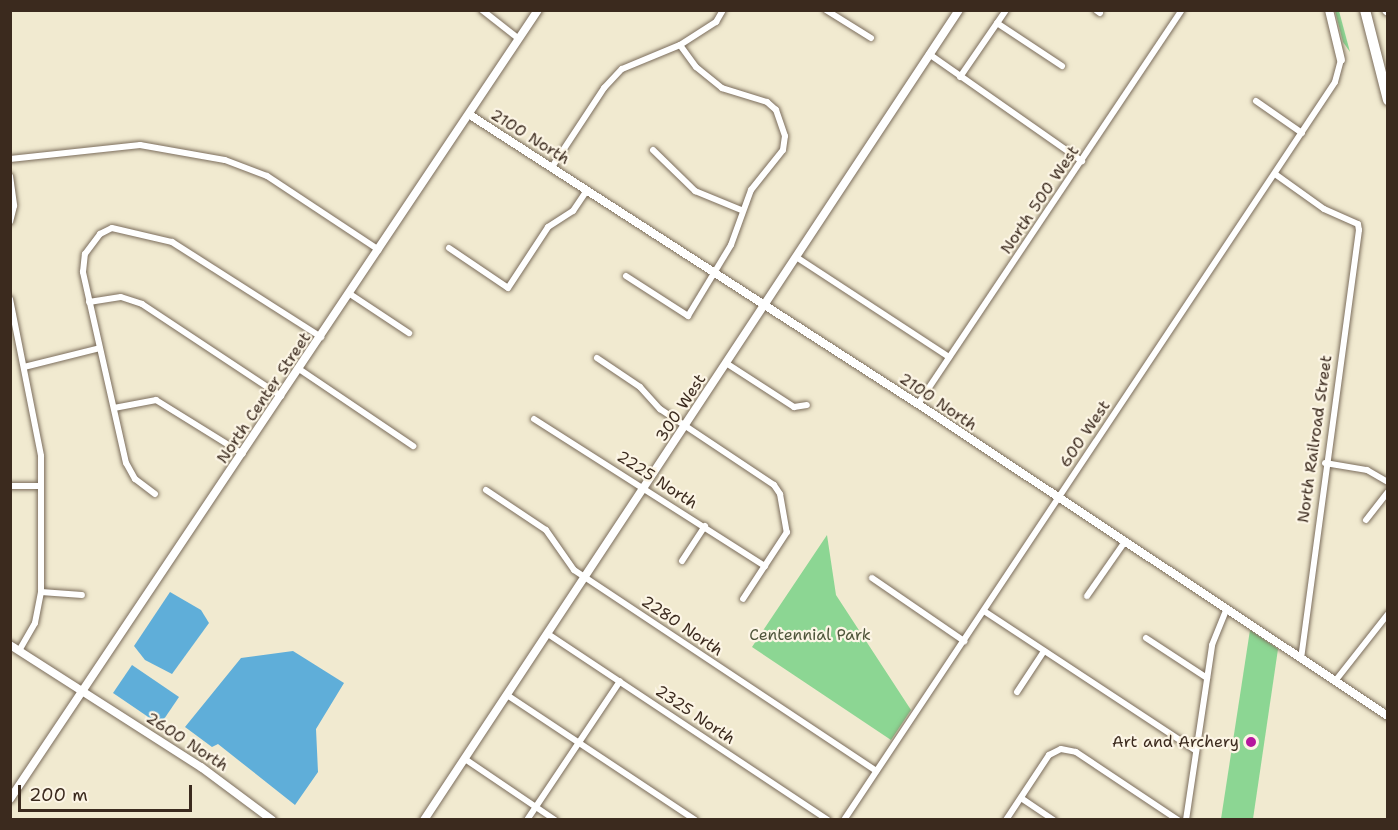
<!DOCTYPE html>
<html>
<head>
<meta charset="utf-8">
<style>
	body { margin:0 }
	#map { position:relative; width:1398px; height:830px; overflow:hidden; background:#f1ead0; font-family:"Shantell Sans",sans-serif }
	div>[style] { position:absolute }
	.green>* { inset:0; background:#8cd693 }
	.water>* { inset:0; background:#5faed9 }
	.roads { filter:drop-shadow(0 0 2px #7b6d5c) drop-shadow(0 0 2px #7b6d5c) }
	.minor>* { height:6px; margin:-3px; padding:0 3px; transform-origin:3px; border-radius:3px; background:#fff }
	.tertiary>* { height:8px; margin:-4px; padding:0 4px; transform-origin:4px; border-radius:4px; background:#fff }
	.motorway>* { height:10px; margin:-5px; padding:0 5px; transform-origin:5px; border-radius:5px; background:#fff }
	.dots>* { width:16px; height:16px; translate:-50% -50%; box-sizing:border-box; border:3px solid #fcf5e5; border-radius:50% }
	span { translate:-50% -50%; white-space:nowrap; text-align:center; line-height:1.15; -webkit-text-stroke:4.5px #fcf5e5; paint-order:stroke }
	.street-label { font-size:16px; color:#3b2a1e }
	.park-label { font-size:16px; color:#4f553b }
	.poi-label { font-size:16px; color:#3b2a1e }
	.right { translate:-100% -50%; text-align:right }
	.frame { position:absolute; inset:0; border:12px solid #3b2a1e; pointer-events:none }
	.scale { position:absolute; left:18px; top:785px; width:174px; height:27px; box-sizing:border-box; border:3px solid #3b2a1e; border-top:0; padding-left:8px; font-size:18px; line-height:21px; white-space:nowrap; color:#3b2a1e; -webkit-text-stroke:4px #fcf5e5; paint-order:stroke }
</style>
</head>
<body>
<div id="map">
	<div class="green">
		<i style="clip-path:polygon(1335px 11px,1339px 11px,1350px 52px,1343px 42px)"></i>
		<i style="clip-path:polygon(827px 535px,836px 595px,911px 710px,891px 740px,752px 647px)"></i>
		<i style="clip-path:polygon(1250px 630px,1278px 649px,1253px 819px,1221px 819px)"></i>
	</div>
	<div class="water">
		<i style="clip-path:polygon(170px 592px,201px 610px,209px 623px,172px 674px,145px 660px,134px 646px)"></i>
		<i style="clip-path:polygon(293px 651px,344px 683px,316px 729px,318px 772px,295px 805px,218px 744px,212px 747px,185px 727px,241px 658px)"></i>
		<i style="clip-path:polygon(132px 665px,179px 697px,160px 725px,113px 693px)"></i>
	</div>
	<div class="roads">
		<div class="minor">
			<i style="left:482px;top:10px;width:47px;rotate:38.1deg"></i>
			<i style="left:826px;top:10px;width:53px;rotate:31.9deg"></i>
			<i style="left:1096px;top:10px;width:5px;rotate:37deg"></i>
			<i style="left:997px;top:23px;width:78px;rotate:33.5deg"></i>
			<i style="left:929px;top:54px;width:187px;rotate:35deg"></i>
			<i style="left:960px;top:77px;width:81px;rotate:-55.5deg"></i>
			<i style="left:1256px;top:101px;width:56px;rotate:34.8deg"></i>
			<i style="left:653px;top:150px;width:59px;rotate:44.3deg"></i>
			<i style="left:695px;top:191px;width:50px;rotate:22.4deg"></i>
			<i style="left:10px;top:159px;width:131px;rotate:-6.1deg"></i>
			<i style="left:140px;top:145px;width:86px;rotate:10deg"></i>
			<i style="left:225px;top:160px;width:45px;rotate:20.9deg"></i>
			<i style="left:267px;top:176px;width:134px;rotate:33.5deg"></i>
			<i style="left:552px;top:167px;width:95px;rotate:-56.6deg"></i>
			<i style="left:604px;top:88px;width:26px;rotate:-47deg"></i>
			<i style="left:622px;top:69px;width:63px;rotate:-22.5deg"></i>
			<i style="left:680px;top:45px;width:43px;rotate:-32.6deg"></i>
			<i style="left:716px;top:22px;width:14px;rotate:-60deg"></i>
			<i style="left:1275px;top:174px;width:60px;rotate:35.5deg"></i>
			<i style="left:1324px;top:209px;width:37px;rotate:24deg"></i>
			<i style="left:1358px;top:224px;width:6px;rotate:81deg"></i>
			<i style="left:1359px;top:230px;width:433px;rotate:97.7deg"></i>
			<i style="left:10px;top:176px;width:30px;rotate:82deg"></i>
			<i style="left:14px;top:206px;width:16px;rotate:104deg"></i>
			<i style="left:449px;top:248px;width:71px;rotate:34.1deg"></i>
			<i style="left:508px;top:288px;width:73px;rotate:-56.7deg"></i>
			<i style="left:548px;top:227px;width:30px;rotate:-33deg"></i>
			<i style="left:573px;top:211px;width:25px;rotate:-56deg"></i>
			<i style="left:796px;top:257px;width:183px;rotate:33.2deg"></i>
			<i style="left:626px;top:276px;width:74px;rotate:32.8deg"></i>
			<i style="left:688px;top:316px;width:83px;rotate:-58.8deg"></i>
			<i style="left:731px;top:245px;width:59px;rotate:-70deg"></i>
			<i style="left:751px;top:190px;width:51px;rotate:-51.3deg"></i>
			<i style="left:783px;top:150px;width:14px;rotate:-82deg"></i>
			<i style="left:785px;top:136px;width:28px;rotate:-109deg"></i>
			<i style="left:776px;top:110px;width:12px;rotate:-138deg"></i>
			<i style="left:767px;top:102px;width:47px;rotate:-162.7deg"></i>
			<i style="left:722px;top:88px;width:33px;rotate:-141deg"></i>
			<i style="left:696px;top:67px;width:27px;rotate:-126deg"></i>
			<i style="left:350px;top:294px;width:71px;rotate:33.5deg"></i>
			<i style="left:10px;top:299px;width:160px;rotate:78.8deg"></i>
			<i style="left:41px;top:456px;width:136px;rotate:90deg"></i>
			<i style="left:41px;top:592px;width:32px;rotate:101deg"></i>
			<i style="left:35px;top:623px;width:32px;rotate:120deg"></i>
			<i style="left:89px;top:302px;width:32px;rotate:-9deg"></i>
			<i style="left:121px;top:297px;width:22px;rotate:18deg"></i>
			<i style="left:142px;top:304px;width:167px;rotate:33.5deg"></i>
			<i style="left:597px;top:358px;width:52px;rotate:34deg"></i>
			<i style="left:640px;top:387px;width:30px;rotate:48deg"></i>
			<i style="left:660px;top:409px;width:137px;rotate:33.7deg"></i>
			<i style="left:774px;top:485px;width:11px;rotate:56deg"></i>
			<i style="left:780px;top:494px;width:39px;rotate:80deg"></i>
			<i style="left:787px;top:532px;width:80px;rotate:123.3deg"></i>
			<i style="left:726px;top:363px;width:81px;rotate:32.9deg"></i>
			<i style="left:794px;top:407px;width:13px;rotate:-9deg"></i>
			<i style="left:24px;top:367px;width:78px;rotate:-14deg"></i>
			<i style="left:299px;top:369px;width:138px;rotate:34deg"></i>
			<i style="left:918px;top:404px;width:474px;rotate:-56.2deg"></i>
			<i style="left:114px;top:408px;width:43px;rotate:-10.8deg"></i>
			<i style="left:156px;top:400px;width:102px;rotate:31.8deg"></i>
			<i style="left:534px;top:419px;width:274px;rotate:32.5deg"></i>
			<i style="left:1325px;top:463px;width:43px;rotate:9.5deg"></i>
			<i style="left:1367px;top:470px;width:24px;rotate:30deg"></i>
			<i style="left:10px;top:486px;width:31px"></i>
			<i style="left:486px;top:490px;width:72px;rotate:33.7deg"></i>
			<i style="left:546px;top:530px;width:49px;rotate:55deg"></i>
			<i style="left:574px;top:570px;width:363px;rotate:33.6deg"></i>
			<i style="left:155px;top:494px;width:25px;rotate:-143deg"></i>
			<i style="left:135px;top:479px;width:18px;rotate:-119deg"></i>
			<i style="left:126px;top:463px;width:196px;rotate:-102.7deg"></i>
			<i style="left:83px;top:272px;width:18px;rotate:-84deg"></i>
			<i style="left:85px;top:254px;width:25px;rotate:-53deg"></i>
			<i style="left:100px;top:234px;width:13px;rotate:-27deg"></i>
			<i style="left:112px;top:228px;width:62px;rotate:13.1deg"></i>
			<i style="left:172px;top:242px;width:177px;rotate:32.5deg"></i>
			<i style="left:1366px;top:520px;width:36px;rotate:-52deg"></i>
			<i style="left:682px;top:561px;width:42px;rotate:-56.7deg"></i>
			<i style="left:872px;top:578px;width:112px;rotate:34.4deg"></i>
			<i style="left:41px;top:592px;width:41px;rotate:4.2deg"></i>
			<i style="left:1087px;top:596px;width:65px;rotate:-55.1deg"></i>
			<i style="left:984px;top:611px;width:254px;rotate:33.4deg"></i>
			<i style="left:548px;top:634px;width:336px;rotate:33.6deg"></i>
			<i style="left:1146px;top:638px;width:73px;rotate:33.3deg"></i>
			<i style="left:1336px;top:680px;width:84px;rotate:-51.8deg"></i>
			<i style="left:1017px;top:692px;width:49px;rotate:-56.6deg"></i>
			<i style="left:507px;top:695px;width:226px;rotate:33.6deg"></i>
			<i style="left:465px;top:759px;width:109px;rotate:34.1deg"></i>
			<i style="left:1021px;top:798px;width:40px;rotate:34deg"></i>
			<i style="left:527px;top:820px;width:167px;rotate:-56.2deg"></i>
			<i style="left:844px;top:820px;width:886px;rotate:-56.36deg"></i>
			<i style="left:1335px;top:82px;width:23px;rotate:-75deg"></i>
			<i style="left:1006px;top:820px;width:78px;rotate:-56.5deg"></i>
			<i style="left:1049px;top:755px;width:13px;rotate:-27deg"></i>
			<i style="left:1061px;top:749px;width:15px;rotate:11deg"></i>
			<i style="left:1076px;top:752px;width:123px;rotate:33.7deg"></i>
			<i style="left:1186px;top:820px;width:177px;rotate:-81.5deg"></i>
			<i style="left:1212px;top:645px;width:38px;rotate:-68deg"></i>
		</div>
		<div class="tertiary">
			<i style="left:1329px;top:10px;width:51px;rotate:76.5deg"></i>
			<i style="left:470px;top:115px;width:533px;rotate:32.83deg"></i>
			<i style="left:918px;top:404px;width:564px;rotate:33.58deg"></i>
			<i style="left:10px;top:645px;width:227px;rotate:32.6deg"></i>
			<i style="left:201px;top:767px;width:89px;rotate:36.7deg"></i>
			<i style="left:10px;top:799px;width:949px;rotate:-56.21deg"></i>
			<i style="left:424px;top:820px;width:971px;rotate:-56.56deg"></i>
		</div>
		<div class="motorway">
			<i style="left:1365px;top:10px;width:93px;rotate:75.7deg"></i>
			<i style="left:1387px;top:10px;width:1px;rotate:45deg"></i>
		</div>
	</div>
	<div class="dots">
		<i style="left:1251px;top:742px;background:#b5179e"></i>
	</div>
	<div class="street-label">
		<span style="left:530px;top:137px;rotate:32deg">2100 North</span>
		<span style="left:1040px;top:200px;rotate:-56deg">North 500 West</span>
		<span style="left:264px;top:398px;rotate:-56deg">North Center Street</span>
		<span style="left:938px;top:402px;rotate:34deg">2100 North</span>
		<span style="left:681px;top:408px;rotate:-57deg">300 West</span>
		<span style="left:1085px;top:434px;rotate:-56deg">600 West</span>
		<span style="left:1315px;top:439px;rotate:-82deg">North Railroad Street</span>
		<span style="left:657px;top:480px;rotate:33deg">2225 North</span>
		<span style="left:682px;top:626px;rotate:34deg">2280 North</span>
		<span style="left:695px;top:715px;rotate:34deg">2325 North</span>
		<span style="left:187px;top:742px;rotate:33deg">2600 North</span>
	</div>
	<div class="park-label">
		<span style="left:810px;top:635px">Centennial Park</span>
	</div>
	<div class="poi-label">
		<span class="right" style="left:1239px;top:742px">Art and Archery</span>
	</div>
	<div class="frame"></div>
	<div class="scale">200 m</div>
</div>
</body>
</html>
